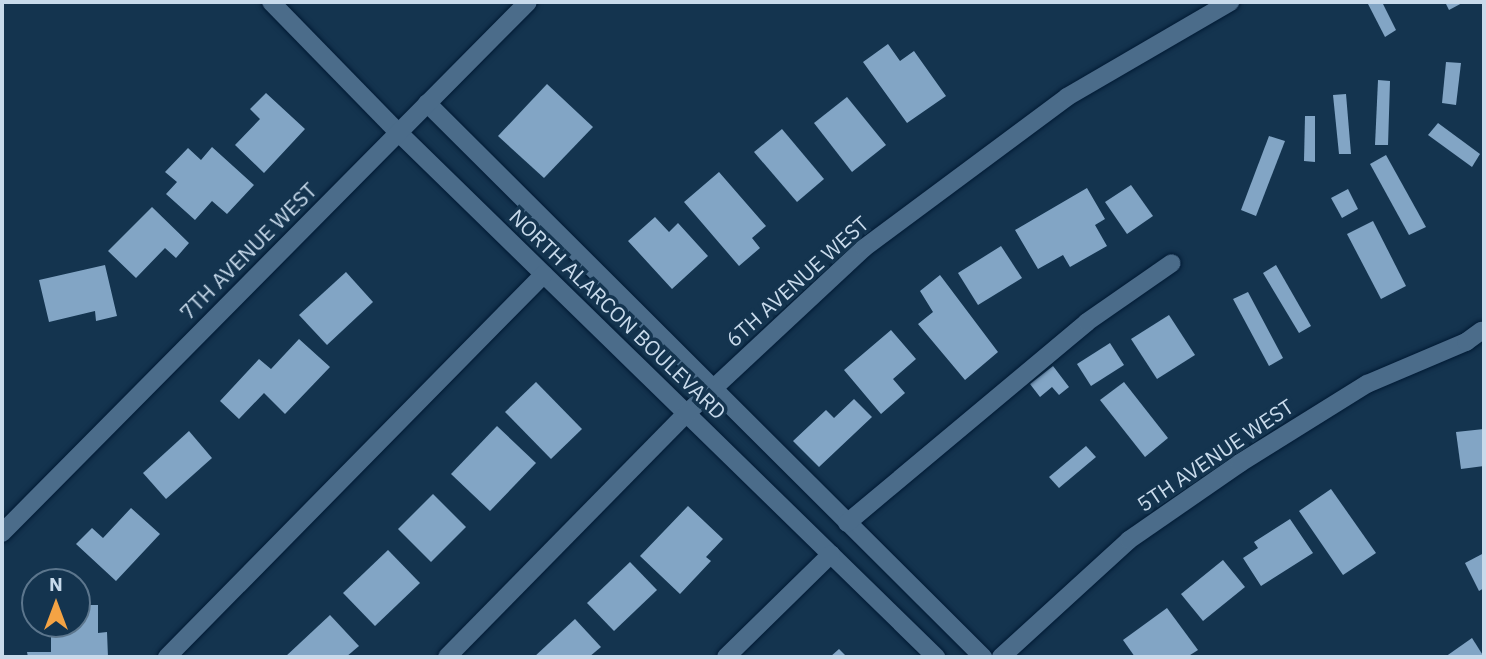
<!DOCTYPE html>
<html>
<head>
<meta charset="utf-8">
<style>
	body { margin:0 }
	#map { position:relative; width:1486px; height:659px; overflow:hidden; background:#14344f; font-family:"IBM Plex Sans",sans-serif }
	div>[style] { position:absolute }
	.building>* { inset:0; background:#82a5c5 }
	.roads { filter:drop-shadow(0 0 2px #001a34) drop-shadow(0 0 2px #001a34) }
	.minor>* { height:18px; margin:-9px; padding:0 9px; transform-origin:9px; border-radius:9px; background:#4b6c8a }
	span { translate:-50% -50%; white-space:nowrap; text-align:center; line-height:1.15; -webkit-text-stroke:7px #14344f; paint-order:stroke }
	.street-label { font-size:21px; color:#c8daeb }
	.frame { position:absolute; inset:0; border:4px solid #c8daeb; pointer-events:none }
	.north { position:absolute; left:21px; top:568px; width:70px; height:70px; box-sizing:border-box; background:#14344f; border:2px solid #5c768d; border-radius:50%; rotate:0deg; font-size:19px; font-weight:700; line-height:28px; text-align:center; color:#c8daeb }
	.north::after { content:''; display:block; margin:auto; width:24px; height:32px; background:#f4a344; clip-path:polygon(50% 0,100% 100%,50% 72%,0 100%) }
</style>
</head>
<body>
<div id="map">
	<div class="building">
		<i style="clip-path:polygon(1367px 2px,1382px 2px,1396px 30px,1385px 37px)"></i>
		<i style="clip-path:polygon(1445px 2px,1464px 2px,1449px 10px)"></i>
		<i style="clip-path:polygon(888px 44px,900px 61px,914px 51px,946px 96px,907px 123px,863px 62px)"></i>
		<i style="clip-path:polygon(1446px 62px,1461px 63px,1456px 105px,1442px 103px)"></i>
		<i style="clip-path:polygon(1378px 80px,1390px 81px,1388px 145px,1375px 145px)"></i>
		<i style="clip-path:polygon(547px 84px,593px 127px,544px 178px,498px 136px)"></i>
		<i style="clip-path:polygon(266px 93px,305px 129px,264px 173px,235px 145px,260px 119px,250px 109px)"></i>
		<i style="clip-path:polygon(1346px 94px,1351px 154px,1339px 154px,1333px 95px)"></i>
		<i style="clip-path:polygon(847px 97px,886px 145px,852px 172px,814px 123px)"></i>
		<i style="clip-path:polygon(1305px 116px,1315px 116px,1315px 162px,1304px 161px)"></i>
		<i style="clip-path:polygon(1438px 123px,1480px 154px,1472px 167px,1428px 135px)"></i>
		<i style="clip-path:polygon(782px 129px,824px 179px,797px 202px,754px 152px)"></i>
		<i style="clip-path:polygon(1269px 136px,1285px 141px,1256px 216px,1241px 210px)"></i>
		<i style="clip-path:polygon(212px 147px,254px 185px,227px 214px,212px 201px,195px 220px,166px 194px,177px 182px,165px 172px,188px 148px,201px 160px)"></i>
		<i style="clip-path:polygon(1386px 155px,1426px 227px,1409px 235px,1370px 164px)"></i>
		<i style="clip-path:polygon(719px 172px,766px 226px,752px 238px,760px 248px,739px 266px,684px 202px)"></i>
		<i style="clip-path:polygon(1131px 185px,1153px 216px,1127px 234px,1105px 202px)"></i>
		<i style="clip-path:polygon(1087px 188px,1105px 219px,1095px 225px,1107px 246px,1070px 267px,1063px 255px,1038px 269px,1015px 230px)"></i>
		<i style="clip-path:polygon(1348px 189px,1358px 209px,1342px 218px,1331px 198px)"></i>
		<i style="clip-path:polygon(152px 207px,189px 243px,176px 258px,165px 248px,136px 278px,108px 251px)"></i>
		<i style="clip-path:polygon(655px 217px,669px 232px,678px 223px,708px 256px,672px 289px,628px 241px)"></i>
		<i style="clip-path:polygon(1373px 221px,1406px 286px,1381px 299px,1347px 234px)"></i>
		<i style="clip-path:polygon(1001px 246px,1022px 278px,978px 305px,958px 273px)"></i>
		<i style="clip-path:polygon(105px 265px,117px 316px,96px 321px,95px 311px,49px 322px,39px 280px)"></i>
		<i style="clip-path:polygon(1276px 265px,1311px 326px,1299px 333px,1263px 273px)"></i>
		<i style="clip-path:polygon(346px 272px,373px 302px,327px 345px,299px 315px)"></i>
		<i style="clip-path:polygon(940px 275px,998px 352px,965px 380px,918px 324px,933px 312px,920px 291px)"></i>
		<i style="clip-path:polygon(1248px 292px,1283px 358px,1269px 366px,1233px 299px)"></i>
		<i style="clip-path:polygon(1169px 315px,1195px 355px,1157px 379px,1131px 339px)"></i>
		<i style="clip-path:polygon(891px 330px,916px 359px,893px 379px,905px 393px,881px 414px,844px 370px)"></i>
		<i style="clip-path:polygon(299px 339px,330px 367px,285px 414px,264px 393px,239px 419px,220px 401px,259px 359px,271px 369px)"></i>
		<i style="clip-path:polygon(1110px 343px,1124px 365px,1091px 386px,1077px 364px)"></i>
		<i style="clip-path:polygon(1053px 366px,1069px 387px,1059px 395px,1052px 387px,1040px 397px,1030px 384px)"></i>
		<i style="clip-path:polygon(536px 382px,582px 429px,551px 459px,505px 412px)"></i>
		<i style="clip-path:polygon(1124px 382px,1168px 438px,1145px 457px,1100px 400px)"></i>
		<i style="clip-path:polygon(854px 399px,872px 417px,819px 467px,793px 441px,826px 410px,834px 418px)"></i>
		<i style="clip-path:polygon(497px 426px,536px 463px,490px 511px,451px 474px)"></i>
		<i style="clip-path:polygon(1484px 429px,1484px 466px,1461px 469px,1456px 432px)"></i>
		<i style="clip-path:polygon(189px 431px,212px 458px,166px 499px,143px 473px)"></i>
		<i style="clip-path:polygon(1086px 446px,1096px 457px,1059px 488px,1049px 477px)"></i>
		<i style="clip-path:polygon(1331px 489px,1376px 553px,1343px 575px,1299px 511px)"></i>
		<i style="clip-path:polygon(433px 494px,466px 527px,431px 562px,398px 529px)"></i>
		<i style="clip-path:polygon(688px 506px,723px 539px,706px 557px,711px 561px,680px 594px,640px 556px)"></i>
		<i style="clip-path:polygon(131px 508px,160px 534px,116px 581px,76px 544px,92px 528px,103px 538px)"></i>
		<i style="clip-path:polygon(1290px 519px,1313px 553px,1261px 586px,1243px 558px,1258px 548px,1254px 542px)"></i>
		<i style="clip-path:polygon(388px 550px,420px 583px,375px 626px,343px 593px)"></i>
		<i style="clip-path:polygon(1484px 553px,1484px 588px,1479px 591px,1465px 563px)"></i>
		<i style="clip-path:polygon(1223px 560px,1245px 587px,1203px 621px,1181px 594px)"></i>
		<i style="clip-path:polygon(630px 562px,657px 590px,614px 631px,587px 603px)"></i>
		<i style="clip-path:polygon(77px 605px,98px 605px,98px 633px,107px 632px,108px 657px,28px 657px,27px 652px,51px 652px,51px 624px,77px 624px)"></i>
		<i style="clip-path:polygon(1167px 608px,1198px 650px,1187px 657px,1135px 657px,1123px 640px)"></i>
		<i style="clip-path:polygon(330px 615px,359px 646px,346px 657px,285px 657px)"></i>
		<i style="clip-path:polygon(575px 619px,601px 647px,589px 657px,534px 657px)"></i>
		<i style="clip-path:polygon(1472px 638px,1484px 657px,1445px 657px)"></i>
		<i style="clip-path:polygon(839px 649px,847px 657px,830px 657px)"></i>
	</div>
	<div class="roads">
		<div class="minor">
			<i style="left:271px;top:2px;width:182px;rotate:45.7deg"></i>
			<i style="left:398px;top:132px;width:752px;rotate:44.3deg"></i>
			<i style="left:427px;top:103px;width:785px;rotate:44.9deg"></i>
			<i style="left:847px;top:523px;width:313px;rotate:-39.9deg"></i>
			<i style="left:1087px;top:322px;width:103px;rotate:-34.8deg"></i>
			<i style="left:2px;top:533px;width:747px;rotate:-45.27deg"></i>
			<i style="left:167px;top:657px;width:537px;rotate:-45.45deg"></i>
			<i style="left:447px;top:657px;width:342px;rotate:-45.5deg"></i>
			<i style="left:687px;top:413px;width:242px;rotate:-43deg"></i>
			<i style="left:864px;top:248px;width:253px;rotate:-36.6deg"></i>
			<i style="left:1067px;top:97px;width:189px;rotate:-30.2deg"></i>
			<i style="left:726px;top:657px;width:147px;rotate:-44.4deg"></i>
			<i style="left:1001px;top:657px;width:173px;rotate:-42.4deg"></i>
			<i style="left:1129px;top:540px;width:135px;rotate:-34.7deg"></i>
			<i style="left:1240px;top:463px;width:150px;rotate:-31.9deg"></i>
			<i style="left:1367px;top:384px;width:108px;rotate:-23deg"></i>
			<i style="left:1466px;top:342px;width:19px;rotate:-36deg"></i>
		</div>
	</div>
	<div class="street-label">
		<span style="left:248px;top:251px;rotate:-45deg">7TH AVENUE WEST</span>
		<span style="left:797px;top:281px;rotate:-42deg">6TH AVENUE WEST</span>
		<span style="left:618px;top:314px;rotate:44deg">NORTH ALARCON BOULEVARD</span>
		<span style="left:1215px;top:455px;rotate:-34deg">5TH AVENUE WEST</span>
	</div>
	<div class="frame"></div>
	<div class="north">N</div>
</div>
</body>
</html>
